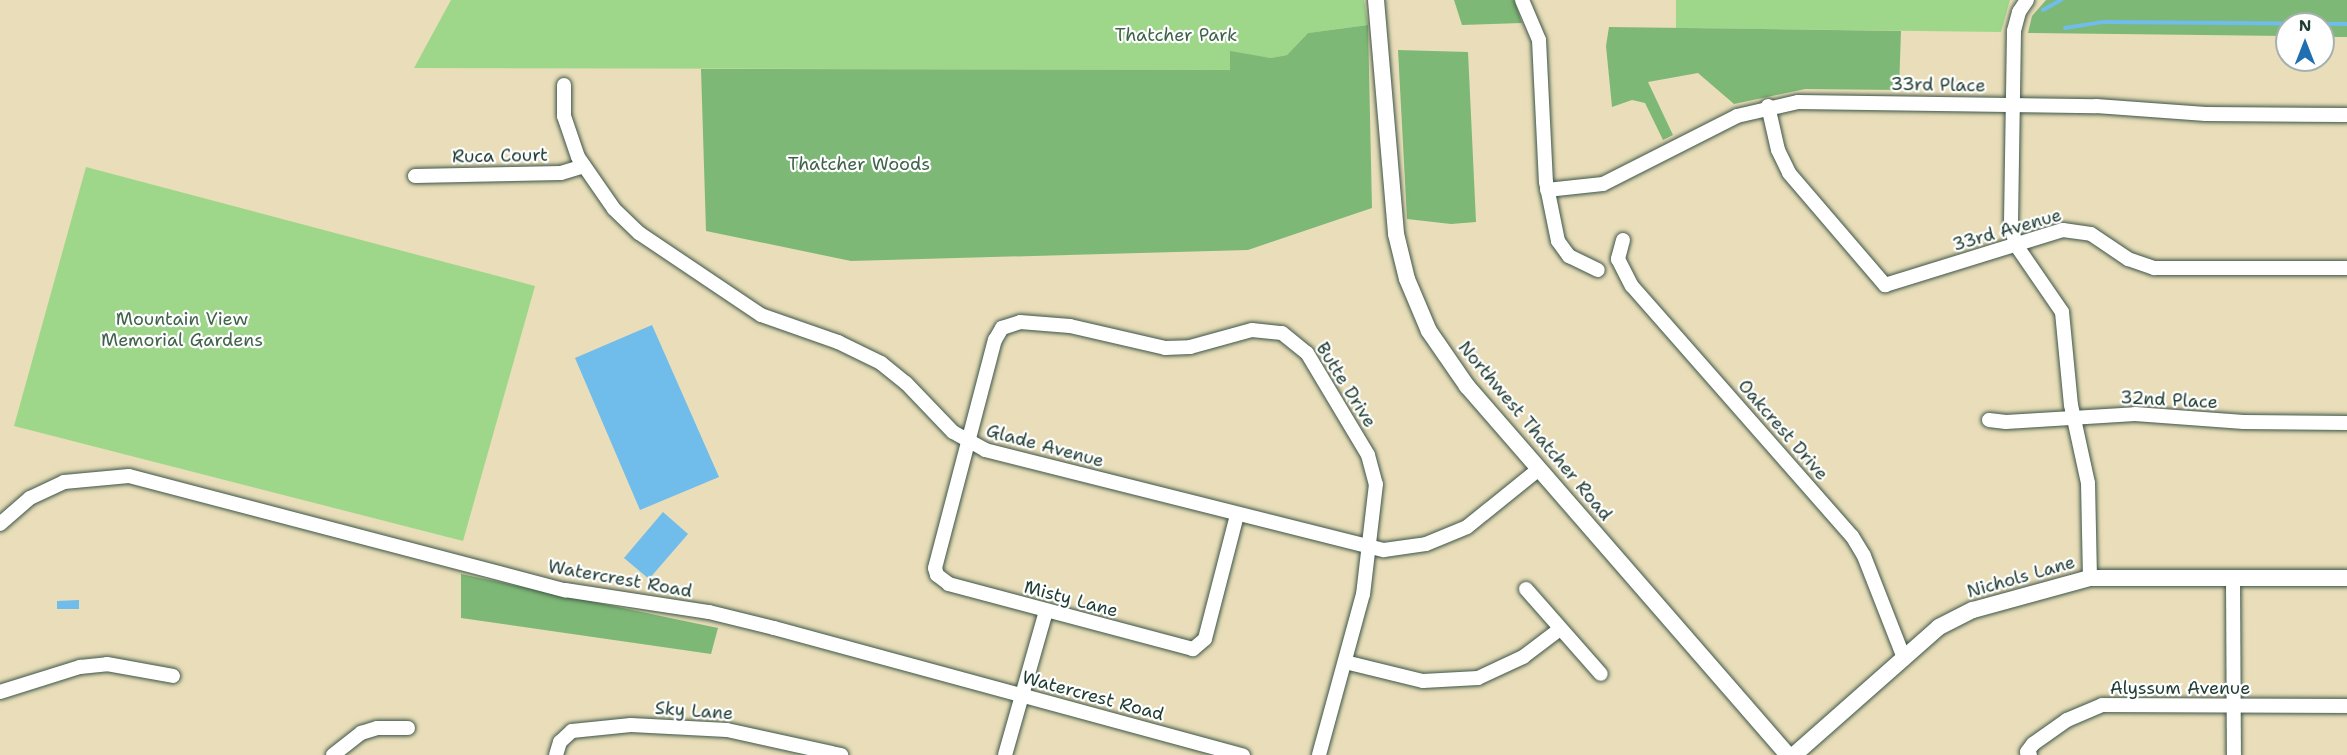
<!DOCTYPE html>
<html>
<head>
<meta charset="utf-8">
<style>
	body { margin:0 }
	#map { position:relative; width:2347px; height:755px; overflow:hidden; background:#e9deb9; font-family:"Shantell Sans",sans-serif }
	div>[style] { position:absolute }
	.green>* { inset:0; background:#9ed78a }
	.forest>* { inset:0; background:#7eb876 }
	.water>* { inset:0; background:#70bcea }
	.stream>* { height:4px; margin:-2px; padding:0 2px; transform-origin:2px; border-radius:2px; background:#70bcea }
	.roads { filter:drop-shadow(0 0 2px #3d5548) drop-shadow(0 0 2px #3d5548) }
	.minor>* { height:14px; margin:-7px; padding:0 7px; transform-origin:7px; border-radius:7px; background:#fff }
	.tertiary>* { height:16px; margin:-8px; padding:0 8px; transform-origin:8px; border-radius:8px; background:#fff }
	span { translate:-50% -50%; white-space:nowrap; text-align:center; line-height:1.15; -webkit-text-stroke:4.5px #fff; paint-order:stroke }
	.park-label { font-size:18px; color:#3f644a }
	.street-label { font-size:18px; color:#1f3d34 }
	.north { position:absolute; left:2275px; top:12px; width:60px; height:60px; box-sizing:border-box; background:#fff; border:2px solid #a5b1ae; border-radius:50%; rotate:0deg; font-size:16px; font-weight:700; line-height:24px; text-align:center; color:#1f3d34 }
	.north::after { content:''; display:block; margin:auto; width:21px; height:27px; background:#1f6fb2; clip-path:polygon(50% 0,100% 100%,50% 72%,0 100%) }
</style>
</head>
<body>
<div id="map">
	<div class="green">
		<i style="clip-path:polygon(451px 0,1364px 0,1368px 25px,1308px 33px,1287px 55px,1271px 58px,1231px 52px,1230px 70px,414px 68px)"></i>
		<i style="clip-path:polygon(1676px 0,2010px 0,2001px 32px,1676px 28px)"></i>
		<i style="clip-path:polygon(86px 167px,535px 286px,463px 541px,14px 426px)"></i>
	</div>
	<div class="forest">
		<i style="clip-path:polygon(1454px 0,1514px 0,1522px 23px,1462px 25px)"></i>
		<i style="clip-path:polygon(2046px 0,2347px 0,2347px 37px,2323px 37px,2323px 24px,2287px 24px,2287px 36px,2028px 33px,2032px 16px)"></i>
		<i style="clip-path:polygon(1368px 25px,1372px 208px,1248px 250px,851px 261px,706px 231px,701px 69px,1230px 70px,1230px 51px,1271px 58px,1287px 55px,1308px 33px)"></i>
		<i style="clip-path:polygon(1609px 27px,1901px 31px,1899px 90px,1805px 89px,1734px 104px,1698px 73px,1648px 82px,1673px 135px,1663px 140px,1645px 103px,1632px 100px,1612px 107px,1606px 46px)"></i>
		<i style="clip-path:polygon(1398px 50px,1468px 52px,1476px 222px,1451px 224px,1407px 219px)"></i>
		<i style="clip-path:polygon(461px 574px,718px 628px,711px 654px,461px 618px)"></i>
	</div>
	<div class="water">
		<i style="clip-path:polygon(652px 325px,719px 477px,640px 510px,575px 358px)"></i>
		<i style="clip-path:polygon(663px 512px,688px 534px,649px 579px,624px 558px)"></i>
		<i style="clip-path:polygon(79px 600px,79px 609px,57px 609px,57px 601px)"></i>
	</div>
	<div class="stream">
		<i style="left:2043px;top:10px;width:21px;rotate:-29deg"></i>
		<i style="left:2065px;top:28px;width:39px;rotate:-9deg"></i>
		<i style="left:2104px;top:22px;width:243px;rotate:0.5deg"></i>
	</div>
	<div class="roads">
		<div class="minor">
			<i style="left:1522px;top:0;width:43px;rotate:67deg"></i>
			<i style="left:1539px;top:40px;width:142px;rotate:87.2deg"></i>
			<i style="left:1546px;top:182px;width:60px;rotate:78.5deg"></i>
			<i style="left:1558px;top:241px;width:19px;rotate:54deg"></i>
			<i style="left:1569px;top:256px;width:32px;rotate:26deg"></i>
			<i style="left:2027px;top:0;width:14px;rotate:124deg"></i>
			<i style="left:2019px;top:12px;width:20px;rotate:105deg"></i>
			<i style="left:2014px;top:31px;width:195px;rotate:90.9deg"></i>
			<i style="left:2011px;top:226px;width:20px;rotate:75deg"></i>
			<i style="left:2016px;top:245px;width:81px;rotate:55.5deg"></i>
			<i style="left:2062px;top:312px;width:93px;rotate:84.5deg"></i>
			<i style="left:2071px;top:405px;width:80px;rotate:77.7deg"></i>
			<i style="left:2088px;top:483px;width:95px;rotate:88.8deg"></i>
			<i style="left:564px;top:85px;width:31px;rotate:90deg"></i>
			<i style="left:564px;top:116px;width:43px;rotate:71.1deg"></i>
			<i style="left:578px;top:157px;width:63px;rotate:55.3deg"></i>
			<i style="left:614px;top:209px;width:35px;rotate:44deg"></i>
			<i style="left:639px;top:233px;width:147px;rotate:33.9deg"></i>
			<i style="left:761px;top:315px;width:82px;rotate:19.3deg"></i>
			<i style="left:838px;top:342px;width:48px;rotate:26deg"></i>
			<i style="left:881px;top:363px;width:32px;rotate:39deg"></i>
			<i style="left:906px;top:383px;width:68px;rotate:46.2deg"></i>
			<i style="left:953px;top:432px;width:37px;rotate:29deg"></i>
			<i style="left:985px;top:450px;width:411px;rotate:14.1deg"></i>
			<i style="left:1384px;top:550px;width:42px;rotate:-8.1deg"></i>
			<i style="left:1426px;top:544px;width:44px;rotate:-22.5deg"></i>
			<i style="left:1467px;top:527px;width:92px;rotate:-38.9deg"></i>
			<i style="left:1768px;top:106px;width:45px;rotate:77.2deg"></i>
			<i style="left:1778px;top:150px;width:25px;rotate:64deg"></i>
			<i style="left:1789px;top:173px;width:148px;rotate:49.4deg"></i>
			<i style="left:1885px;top:285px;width:186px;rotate:-17.2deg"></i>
			<i style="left:2063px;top:230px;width:28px;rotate:8deg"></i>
			<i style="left:2091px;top:234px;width:45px;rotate:34deg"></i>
			<i style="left:2128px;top:259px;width:28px;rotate:19deg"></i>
			<i style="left:2154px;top:268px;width:193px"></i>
			<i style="left:415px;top:176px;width:146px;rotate:-1.2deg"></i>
			<i style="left:561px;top:173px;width:24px;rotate:-17deg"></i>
			<i style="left:1547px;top:190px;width:56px;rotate:-6.1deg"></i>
			<i style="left:1603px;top:184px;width:150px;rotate:-26.9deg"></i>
			<i style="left:1737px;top:116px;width:63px;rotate:-12.9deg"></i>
			<i style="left:1798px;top:102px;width:298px;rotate:0.8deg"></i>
			<i style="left:2096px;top:106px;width:110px;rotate:4.2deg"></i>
			<i style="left:2206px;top:114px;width:141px;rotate:0.4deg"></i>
			<i style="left:1623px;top:240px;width:20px;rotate:105deg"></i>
			<i style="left:1618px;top:259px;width:30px;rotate:63deg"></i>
			<i style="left:1632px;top:286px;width:333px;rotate:48.7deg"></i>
			<i style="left:1852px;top:536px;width:23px;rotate:59deg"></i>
			<i style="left:1864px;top:556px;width:110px;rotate:68.6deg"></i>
			<i style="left:1989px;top:420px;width:17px;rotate:7deg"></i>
			<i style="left:2006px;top:422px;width:129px;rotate:-3.5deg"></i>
			<i style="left:2135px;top:414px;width:109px;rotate:4.2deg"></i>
			<i style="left:2244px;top:422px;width:103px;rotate:0.6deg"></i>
			<i style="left:1237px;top:515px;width:128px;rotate:104.5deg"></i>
			<i style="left:1205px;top:639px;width:16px;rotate:140deg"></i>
			<i style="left:1193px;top:649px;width:253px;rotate:-165.1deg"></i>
			<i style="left:949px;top:584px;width:15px;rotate:-143deg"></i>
			<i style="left:937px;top:575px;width:7px;rotate:-106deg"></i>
			<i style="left:935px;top:568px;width:236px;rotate:-75.3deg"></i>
			<i style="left:995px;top:340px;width:14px;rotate:-60deg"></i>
			<i style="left:1002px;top:328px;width:19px;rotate:-18deg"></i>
			<i style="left:1020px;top:322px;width:50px;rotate:4.6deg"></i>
			<i style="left:1070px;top:326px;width:98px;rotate:13deg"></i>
			<i style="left:1165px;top:348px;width:25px;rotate:-2deg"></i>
			<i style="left:1190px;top:347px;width:64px;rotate:-15.3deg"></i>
			<i style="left:1252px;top:330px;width:30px;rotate:6deg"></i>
			<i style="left:1282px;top:333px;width:32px;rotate:39deg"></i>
			<i style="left:1307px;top:353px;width:119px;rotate:59.1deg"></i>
			<i style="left:1368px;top:455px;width:30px;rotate:75deg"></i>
			<i style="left:1376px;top:484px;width:111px;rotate:96.7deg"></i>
			<i style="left:1363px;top:594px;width:167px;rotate:105.3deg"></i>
			<i style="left:0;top:524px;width:40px;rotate:-41deg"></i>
			<i style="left:30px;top:498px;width:38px;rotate:-25deg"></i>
			<i style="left:64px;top:482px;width:65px;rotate:-5.3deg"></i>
			<i style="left:129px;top:476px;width:451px;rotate:14.7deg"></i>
			<i style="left:565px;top:590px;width:146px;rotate:8.7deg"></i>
			<i style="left:709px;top:612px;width:67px;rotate:13.8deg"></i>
			<i style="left:774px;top:628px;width:486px;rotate:15.2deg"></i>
			<i style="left:2233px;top:578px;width:177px;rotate:89.7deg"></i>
			<i style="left:1526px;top:589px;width:113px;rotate:48.6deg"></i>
			<i style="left:1345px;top:662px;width:80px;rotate:13.7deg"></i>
			<i style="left:1423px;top:681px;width:55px;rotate:-3.1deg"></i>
			<i style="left:1478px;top:678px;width:50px;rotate:-25deg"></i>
			<i style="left:1523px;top:657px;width:46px;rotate:-37.1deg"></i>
			<i style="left:0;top:692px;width:84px;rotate:-17.4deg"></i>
			<i style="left:80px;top:667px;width:27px;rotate:-6deg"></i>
			<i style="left:107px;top:664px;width:67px;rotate:10.3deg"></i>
			<i style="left:333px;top:755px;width:36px;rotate:-38deg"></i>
			<i style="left:361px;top:733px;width:17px;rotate:-17deg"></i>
			<i style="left:377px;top:728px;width:31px"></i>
			<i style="left:556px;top:755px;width:14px;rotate:-73deg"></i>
			<i style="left:560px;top:742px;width:16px;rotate:-43deg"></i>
			<i style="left:572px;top:731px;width:59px;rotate:-5.8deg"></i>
			<i style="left:631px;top:725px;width:96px;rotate:3deg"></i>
			<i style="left:727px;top:730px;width:117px;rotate:12.4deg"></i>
			<i style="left:1005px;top:755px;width:150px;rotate:-74.1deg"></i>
			<i style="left:2030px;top:755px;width:4px;rotate:-135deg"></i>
			<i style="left:2027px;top:752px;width:10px;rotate:-53deg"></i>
			<i style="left:2033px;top:744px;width:42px;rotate:-35.2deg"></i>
			<i style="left:2067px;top:720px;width:38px;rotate:-23deg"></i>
			<i style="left:2102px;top:705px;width:245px;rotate:0.2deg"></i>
		</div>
		<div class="tertiary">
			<i style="left:1376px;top:0;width:235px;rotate:85.1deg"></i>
			<i style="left:1396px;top:234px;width:46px;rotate:76.3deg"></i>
			<i style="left:1407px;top:279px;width:56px;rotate:67.1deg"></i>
			<i style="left:1429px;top:331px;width:67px;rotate:55.4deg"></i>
			<i style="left:1467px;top:386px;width:489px;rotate:49deg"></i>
			<i style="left:1794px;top:755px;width:193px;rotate:-41.4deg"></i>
			<i style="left:1939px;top:627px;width:38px;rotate:-27deg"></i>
			<i style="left:1973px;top:610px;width:121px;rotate:-15.3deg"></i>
			<i style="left:2090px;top:578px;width:257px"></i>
		</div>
	</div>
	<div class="park-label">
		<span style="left:1176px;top:35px">Thatcher Park</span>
		<span style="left:859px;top:164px">Thatcher Woods</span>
		<span style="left:182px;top:330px">Mountain View<br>Memorial Gardens</span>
	</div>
	<div class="street-label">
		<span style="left:1938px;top:85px;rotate:1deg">33rd Place</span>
		<span style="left:500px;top:156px;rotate:-1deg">Ruca Court</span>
		<span style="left:2007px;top:230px;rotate:-16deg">33rd Avenue</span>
		<span style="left:1346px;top:385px;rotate:58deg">Butte Drive</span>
		<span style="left:2169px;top:400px;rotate:3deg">32nd Place</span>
		<span style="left:1783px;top:430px;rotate:49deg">Oakcrest Drive</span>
		<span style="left:1535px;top:431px;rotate:50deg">Northwest Thatcher Road</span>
		<span style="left:1045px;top:446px;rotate:15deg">Glade Avenue</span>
		<span style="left:2021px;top:577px;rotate:-16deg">Nichols Lane</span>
		<span style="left:620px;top:579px;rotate:10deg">Watercrest Road</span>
		<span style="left:1071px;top:599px;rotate:15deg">Misty Lane</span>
		<span style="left:2180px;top:688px">Alyssum Avenue</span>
		<span style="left:1093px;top:696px;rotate:15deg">Watercrest Road</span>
		<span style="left:694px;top:711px;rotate:4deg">Sky Lane</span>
	</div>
	<div class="north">N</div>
</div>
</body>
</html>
